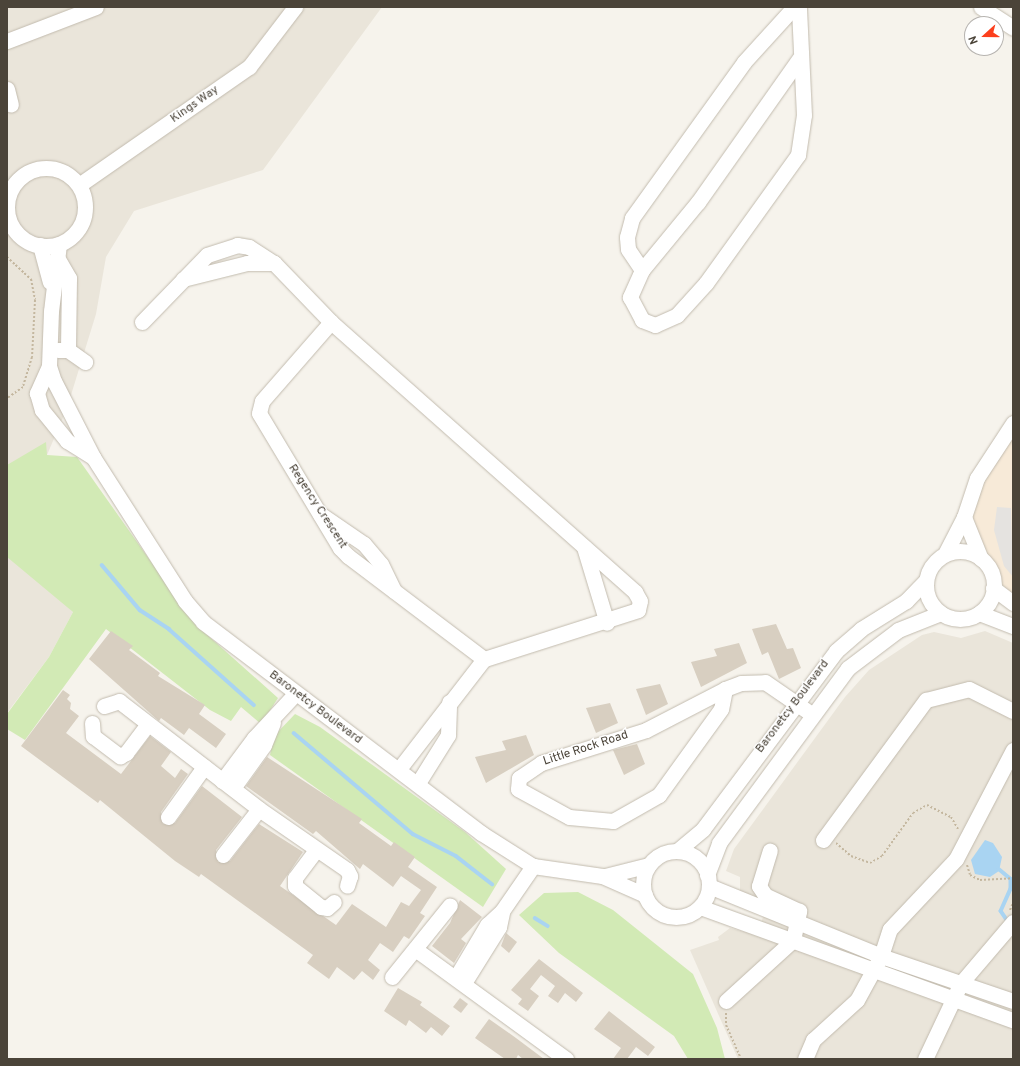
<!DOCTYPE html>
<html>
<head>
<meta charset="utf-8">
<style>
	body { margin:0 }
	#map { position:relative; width:1020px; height:1066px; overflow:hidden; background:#f6f3ec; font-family:Overpass,sans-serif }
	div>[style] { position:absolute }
	.residential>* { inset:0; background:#eae5da }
	.commercial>* { inset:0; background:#f7ead8 }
	.green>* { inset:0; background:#d2eab5 }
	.parking>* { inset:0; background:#e5e3e0 }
	.water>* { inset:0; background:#a9d4f2 }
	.stream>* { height:3.5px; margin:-1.75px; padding:0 1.75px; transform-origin:1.75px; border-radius:1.75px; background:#a9d4f2 }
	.building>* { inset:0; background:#d8cfc1 }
	.path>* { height:2px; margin-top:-1px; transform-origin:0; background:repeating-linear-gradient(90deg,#c4b79f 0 2px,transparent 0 4px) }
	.roads { filter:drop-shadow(0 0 1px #c2bbae) drop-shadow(0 0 1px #c2bbae) }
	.minor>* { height:15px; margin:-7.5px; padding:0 7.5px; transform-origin:7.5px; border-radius:7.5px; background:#fff }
	.minor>.ring { margin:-7.5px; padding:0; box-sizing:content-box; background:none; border:15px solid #fff; border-radius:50% }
	span { translate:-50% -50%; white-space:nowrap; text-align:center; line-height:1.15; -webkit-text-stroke:3px #fff; paint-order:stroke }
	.street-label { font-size:12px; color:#4b4439 }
	.frame { position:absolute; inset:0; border:8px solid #4b4439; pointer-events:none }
	.north { position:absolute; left:964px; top:16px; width:40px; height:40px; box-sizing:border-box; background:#fff; border:1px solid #b7b4b0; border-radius:50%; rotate:249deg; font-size:11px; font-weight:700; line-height:16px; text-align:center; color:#4b4439 }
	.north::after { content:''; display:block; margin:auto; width:14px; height:18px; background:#fc3f1d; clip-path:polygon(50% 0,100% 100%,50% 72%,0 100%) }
</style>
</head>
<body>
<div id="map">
	<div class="residential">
		<i style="clip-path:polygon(7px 7px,382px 7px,263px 170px,134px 211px,106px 257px,96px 314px,67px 408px,47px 455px,7px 475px)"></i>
		<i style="clip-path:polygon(7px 541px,73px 612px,49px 657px,7px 713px)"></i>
		<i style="clip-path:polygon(985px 631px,1013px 643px,1013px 1059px,738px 1059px,690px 950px,719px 940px,718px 937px,730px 928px,757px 935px,768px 902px,740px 893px,740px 877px,726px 871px,734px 849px,845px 697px,869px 670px,922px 635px,934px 632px,961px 638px)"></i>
	</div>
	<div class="commercial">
		<i style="clip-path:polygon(1013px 423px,1013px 596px,994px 585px,974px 553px,966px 509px)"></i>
	</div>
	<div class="green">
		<i style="clip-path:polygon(46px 442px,47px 455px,77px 457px,195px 624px,278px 698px,261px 724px,241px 707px,231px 721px,210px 710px,106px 629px,25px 740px,7px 729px,7px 714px,49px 657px,73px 612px,7px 557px,7px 465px)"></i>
		<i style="clip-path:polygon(295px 714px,320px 727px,465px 832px,506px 869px,483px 907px,270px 755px,274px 736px)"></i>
		<i style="clip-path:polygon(578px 892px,613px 910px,693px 974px,717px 1028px,725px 1059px,688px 1059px,674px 1036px,559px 953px,519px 915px,544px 893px)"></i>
	</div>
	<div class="parking">
		<i style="clip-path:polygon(997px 507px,1011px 508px,1013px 577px,1004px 566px,994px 530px)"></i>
	</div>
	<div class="water">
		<i style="clip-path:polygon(985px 840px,993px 843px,1002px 857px,999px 871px,990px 877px,975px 874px,971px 860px)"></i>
	</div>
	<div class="stream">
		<i style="left:102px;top:565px;width:59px;rotate:49.8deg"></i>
		<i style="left:140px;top:610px;width:35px;rotate:33deg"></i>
		<i style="left:169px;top:629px;width:114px;rotate:41.8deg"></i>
		<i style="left:294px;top:733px;width:156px;rotate:40.3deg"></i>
		<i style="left:413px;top:834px;width:48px;rotate:27.1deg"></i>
		<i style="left:456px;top:856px;width:46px;rotate:37.9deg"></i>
		<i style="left:999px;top:869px;width:16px;rotate:40deg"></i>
		<i style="left:1011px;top:879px;width:10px;rotate:90deg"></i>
		<i style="left:1011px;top:889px;width:24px;rotate:114deg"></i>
		<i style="left:1001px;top:911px;width:14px;rotate:56deg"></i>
		<i style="left:535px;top:918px;width:15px;rotate:32deg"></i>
	</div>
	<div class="building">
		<i style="clip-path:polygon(776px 624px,787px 649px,793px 648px,801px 668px,779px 679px,768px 652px,762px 655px,752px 629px)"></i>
		<i style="clip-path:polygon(111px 631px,133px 646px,129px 650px,160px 673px,158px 676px,205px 705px,199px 714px,226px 734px,216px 748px,189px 728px,184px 735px,161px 718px,159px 721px,89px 659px)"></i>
		<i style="clip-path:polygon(739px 643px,747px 663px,701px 687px,691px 662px,717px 656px,714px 649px)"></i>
		<i style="clip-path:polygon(660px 684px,668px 704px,646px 715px,636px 689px)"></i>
		<i style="clip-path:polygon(63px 690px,70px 695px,67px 699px,71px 703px,70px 709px,79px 716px,66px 733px,121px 774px,150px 736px,171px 752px,161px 766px,175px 778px,181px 769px,188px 774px,161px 812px,163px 824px,175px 823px,202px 786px,242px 817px,216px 850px,218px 862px,230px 861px,259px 824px,303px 852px,280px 886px,336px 925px,352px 904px,386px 927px,401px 902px,409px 906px,421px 890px,401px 876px,393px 887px,363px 864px,360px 869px,316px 831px,313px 834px,246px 786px,267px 757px,362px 819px,359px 823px,391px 846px,394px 842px,415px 857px,408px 867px,437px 887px,420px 913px,425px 916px,409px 939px,404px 936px,393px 952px,380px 943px,368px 960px,380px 970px,373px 980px,362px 971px,354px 980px,337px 967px,329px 979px,307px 963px,313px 955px,201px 874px,199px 877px,175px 861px,100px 800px,98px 803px,21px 746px)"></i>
		<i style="clip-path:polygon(610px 703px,618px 723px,596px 733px,586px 708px)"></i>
		<i style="clip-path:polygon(526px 735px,534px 755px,486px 783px,475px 757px,506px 750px,502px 741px)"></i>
		<i style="clip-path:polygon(637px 744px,645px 764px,624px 775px,613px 750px)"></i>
		<i style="clip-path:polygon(460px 900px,482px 917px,461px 939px,466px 943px,454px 963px,432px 946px,450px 923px)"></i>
		<i style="clip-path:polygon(506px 933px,517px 942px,509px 953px,501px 946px)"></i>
		<i style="clip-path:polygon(539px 959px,583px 993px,576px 1002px,565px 993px,558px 1003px,548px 996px,555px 986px,541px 975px,530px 989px,539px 996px,528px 1011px,518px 1004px,522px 999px,511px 990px)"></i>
		<i style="clip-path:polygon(398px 988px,422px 1002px,420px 1005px,450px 1026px,442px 1036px,431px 1027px,426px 1033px,409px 1020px,406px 1026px,384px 1011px)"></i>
		<i style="clip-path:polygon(460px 998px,468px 1004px,461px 1013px,453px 1007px)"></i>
		<i style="clip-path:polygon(609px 1011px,655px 1047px,648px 1056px,636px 1047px,627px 1059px,613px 1059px,621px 1048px,594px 1029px)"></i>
		<i style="clip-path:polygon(489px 1019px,516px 1038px,544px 1059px,523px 1059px,518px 1055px,516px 1059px,505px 1059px,475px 1038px)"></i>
	</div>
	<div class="path">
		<i style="left:7px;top:257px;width:33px;rotate:43deg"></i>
		<i style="left:31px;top:279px;width:21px;rotate:79deg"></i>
		<i style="left:35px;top:300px;width:57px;rotate:93deg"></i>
		<i style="left:32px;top:357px;width:31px;rotate:107deg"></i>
		<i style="left:23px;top:387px;width:19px;rotate:145deg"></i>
		<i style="left:836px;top:843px;width:20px;rotate:41deg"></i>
		<i style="left:851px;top:856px;width:20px;rotate:20deg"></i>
		<i style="left:870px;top:863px;width:14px;rotate:-30deg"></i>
		<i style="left:882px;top:856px;width:53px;rotate:-54.2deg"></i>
		<i style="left:913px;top:813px;width:16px;rotate:-30deg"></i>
		<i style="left:927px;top:805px;width:27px;rotate:27deg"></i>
		<i style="left:951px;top:817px;width:14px;rotate:60deg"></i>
		<i style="left:967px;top:865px;width:10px;rotate:73deg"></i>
		<i style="left:970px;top:875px;width:11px;rotate:27deg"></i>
		<i style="left:980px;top:880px;width:33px;rotate:-3deg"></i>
		<i style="left:1010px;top:910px;width:8px;rotate:-67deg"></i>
		<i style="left:726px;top:1013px;width:12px;rotate:90deg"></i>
		<i style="left:726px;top:1025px;width:37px;rotate:66deg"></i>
	</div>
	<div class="roads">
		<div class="minor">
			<i style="left:981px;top:7px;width:38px;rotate:33deg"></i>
			<i style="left:7px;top:41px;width:95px;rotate:-20.9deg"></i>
			<i style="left:799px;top:59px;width:175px;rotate:125.2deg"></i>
			<i style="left:698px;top:202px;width:88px;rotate:129.5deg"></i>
			<i style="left:642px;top:270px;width:30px;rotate:114deg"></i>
			<i style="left:630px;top:297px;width:26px;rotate:62deg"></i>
			<i style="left:642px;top:320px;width:14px;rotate:21deg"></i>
			<i style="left:655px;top:325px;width:24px;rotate:-24deg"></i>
			<i style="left:677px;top:315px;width:43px;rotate:-47.8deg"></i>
			<i style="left:706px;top:283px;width:158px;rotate:-54.3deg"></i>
			<i style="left:798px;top:155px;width:40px;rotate:-81.5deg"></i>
			<i style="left:804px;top:115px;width:108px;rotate:-92.7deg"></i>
			<i style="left:7px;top:89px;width:16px;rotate:76deg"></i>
			<i class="ring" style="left:7px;top:168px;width:63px;height:63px"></i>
			<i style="left:79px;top:185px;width:207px;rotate:-34.8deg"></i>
			<i style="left:249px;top:67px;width:76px;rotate:-52.5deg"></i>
			<i style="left:59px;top:244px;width:67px;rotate:96.8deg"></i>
			<i style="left:51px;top:311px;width:55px;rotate:92.1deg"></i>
			<i style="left:49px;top:366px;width:16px;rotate:72deg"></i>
			<i style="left:54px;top:381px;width:85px;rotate:62.8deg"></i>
			<i style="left:93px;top:457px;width:171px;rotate:57.4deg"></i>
			<i style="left:185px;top:601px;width:28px;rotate:49deg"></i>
			<i style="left:203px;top:622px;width:349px;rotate:37.2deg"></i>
			<i style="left:481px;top:833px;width:62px;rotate:32.4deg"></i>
			<i style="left:533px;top:866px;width:70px;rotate:8.2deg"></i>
			<i style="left:602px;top:876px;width:47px;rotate:23.8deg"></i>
			<i style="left:40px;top:245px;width:38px;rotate:75deg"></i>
			<i style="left:58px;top:259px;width:22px;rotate:60deg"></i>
			<i style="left:69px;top:278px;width:72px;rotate:90.8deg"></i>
			<i style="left:642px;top:270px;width:25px;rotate:-124deg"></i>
			<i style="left:628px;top:249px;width:12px;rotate:-95deg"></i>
			<i style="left:627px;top:237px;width:20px;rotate:-75deg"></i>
			<i style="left:632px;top:218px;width:192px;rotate:-54.3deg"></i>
			<i style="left:744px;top:62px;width:74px;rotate:-47.7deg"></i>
			<i style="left:183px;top:279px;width:66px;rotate:-14deg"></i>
			<i style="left:247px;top:263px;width:27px"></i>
			<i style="left:142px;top:322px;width:93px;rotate:-45.9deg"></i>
			<i style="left:207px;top:255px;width:32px;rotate:-18deg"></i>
			<i style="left:237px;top:245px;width:12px;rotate:9deg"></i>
			<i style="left:249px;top:247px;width:30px;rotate:33deg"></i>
			<i style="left:274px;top:263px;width:82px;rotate:46deg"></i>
			<i style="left:331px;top:322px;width:407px;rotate:41.6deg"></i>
			<i style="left:635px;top:592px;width:10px;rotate:61deg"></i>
			<i style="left:640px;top:601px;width:9px;rotate:103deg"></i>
			<i style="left:638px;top:610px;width:162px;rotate:162.3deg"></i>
			<i style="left:484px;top:659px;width:171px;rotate:-142.9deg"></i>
			<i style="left:348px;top:556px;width:11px;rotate:-135deg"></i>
			<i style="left:340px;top:548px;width:157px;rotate:-121deg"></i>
			<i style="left:259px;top:413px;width:12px;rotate:-76deg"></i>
			<i style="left:262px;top:401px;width:105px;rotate:-48.9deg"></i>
			<i style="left:58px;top:350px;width:10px"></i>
			<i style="left:68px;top:350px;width:21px;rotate:35deg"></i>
			<i style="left:49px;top:366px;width:30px;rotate:114deg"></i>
			<i style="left:37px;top:393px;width:18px;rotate:74deg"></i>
			<i style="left:42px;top:410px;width:40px;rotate:51deg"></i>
			<i style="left:67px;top:441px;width:31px;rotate:32deg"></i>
			<i style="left:320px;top:514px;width:53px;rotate:34.3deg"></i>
			<i style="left:364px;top:544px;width:26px;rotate:50deg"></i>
			<i style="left:381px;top:564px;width:30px;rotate:64deg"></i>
			<i style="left:964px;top:517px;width:45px;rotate:68deg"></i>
			<i style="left:584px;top:547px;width:79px;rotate:73.2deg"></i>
			<i class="ring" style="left:926px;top:551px;width:53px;height:53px"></i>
			<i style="left:945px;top:554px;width:42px;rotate:-62.8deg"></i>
			<i style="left:964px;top:517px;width:41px;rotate:-71.6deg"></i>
			<i style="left:977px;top:478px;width:66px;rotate:-56.8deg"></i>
			<i style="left:993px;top:588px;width:25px;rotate:37deg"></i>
			<i style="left:979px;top:613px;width:36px;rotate:21deg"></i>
			<i style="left:725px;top:689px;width:20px;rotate:101deg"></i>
			<i style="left:721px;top:709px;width:106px;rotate:125.8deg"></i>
			<i style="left:659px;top:795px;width:53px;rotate:150.5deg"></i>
			<i style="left:613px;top:821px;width:44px;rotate:-174.8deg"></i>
			<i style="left:569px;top:817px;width:58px;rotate:-151.2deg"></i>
			<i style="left:518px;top:789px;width:11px;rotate:-85deg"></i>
			<i style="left:519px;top:778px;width:27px;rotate:-34deg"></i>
			<i style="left:541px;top:763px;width:110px;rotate:-17.4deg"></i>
			<i style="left:646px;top:730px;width:89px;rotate:-27.4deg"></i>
			<i style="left:725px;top:689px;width:17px;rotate:-21deg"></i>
			<i style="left:741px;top:683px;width:24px;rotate:-2deg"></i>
			<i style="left:765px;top:682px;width:58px;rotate:34.5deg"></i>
			<i style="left:104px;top:706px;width:16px;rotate:-18deg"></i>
			<i style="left:119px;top:701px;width:177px;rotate:37.6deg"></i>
			<i style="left:259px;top:809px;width:107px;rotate:34.7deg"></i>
			<i style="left:347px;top:870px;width:7px;rotate:63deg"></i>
			<i style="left:350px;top:876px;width:10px;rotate:107deg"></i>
			<i style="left:92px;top:723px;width:13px;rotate:86deg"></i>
			<i style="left:93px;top:736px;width:34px;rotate:37deg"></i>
			<i style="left:120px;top:756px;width:7px;rotate:-27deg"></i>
			<i style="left:126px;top:753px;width:36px;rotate:-53deg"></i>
			<i style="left:399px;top:769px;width:139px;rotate:-52.3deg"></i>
			<i style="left:222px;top:781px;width:54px;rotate:-53.3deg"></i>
			<i style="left:254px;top:738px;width:60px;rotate:-47deg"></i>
			<i style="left:418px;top:783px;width:57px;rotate:-58deg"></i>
			<i style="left:448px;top:735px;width:33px;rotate:-88deg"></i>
			<i style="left:233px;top:788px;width:53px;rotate:-54.2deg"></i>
			<i style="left:264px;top:745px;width:24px;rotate:-68deg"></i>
			<i style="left:168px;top:817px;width:62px;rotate:-54.2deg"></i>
			<i style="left:823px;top:840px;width:174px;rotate:-53.7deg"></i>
			<i style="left:926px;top:700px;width:44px;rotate:-14.3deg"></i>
			<i style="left:969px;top:689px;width:49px;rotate:26.6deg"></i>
			<i style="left:316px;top:850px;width:35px;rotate:127deg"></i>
			<i style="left:295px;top:878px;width:8px;rotate:90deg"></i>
			<i style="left:295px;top:886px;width:33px;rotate:39deg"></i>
			<i style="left:321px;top:907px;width:6px;rotate:9deg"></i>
			<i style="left:327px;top:908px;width:9px;rotate:-41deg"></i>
			<i style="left:677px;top:851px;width:34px;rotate:-40deg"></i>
			<i style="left:703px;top:829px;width:222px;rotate:-53.2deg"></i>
			<i style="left:836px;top:651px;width:33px;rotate:-41deg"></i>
			<i style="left:861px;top:629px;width:53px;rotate:-31.9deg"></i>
			<i style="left:906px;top:601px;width:29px;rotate:-46deg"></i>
			<i class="ring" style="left:643px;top:851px;width:51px;height:51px"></i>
			<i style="left:223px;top:855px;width:58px;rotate:-52deg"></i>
			<i style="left:707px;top:875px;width:34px;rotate:-69deg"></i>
			<i style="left:719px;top:843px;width:217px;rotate:-53.6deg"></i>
			<i style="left:848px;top:668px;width:63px;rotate:-37.2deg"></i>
			<i style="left:898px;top:630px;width:46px;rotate:-21.6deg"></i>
			<i style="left:605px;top:876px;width:45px;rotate:-14deg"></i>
			<i style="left:709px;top:886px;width:186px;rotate:22.1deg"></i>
			<i style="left:881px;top:956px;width:139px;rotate:18.8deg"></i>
			<i style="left:700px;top:907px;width:333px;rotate:19.9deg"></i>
			<i style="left:415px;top:949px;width:187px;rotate:36.1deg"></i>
			<i style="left:392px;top:977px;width:92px;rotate:-51.1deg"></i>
			<i style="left:456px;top:977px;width:61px;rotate:-59.2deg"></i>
			<i style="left:487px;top:925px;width:21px;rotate:-43deg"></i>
			<i style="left:502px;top:911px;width:55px;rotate:-55.4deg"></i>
			<i style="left:464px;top:983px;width:66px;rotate:-58deg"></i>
			<i style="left:499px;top:927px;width:14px;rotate:-78deg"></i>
			<i style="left:726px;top:1001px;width:91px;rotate:-42.3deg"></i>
			<i style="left:793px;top:940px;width:30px;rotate:-78deg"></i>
			<i style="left:799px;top:911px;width:38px;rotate:-155deg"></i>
			<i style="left:765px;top:895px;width:11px;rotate:-124deg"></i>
			<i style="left:759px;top:886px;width:37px;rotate:-73deg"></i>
			<i style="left:805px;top:1059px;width:21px;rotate:-67deg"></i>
			<i style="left:813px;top:1040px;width:59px;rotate:-42.3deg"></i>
			<i style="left:857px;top:1000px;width:50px;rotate:-61.4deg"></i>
			<i style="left:881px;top:956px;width:28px;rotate:-72deg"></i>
			<i style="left:890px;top:929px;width:96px;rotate:-46.7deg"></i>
			<i style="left:956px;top:859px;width:123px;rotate:-62.4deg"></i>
			<i style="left:925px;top:1059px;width:84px;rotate:-64.7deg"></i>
			<i style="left:961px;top:983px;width:80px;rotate:-49.6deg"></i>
		</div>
	</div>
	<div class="street-label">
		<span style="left:195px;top:105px;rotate:-35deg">Kings Way</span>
		<span style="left:317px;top:507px;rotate:57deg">Regency Crescent</span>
		<span style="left:793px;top:707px;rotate:-53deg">Baronetcy Boulevard</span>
		<span style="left:315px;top:708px;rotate:37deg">Baronetcy Boulevard</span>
		<span style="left:586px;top:749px;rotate:-18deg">Little Rock Road</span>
	</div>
	<div class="frame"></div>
	<div class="north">N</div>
</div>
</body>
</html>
